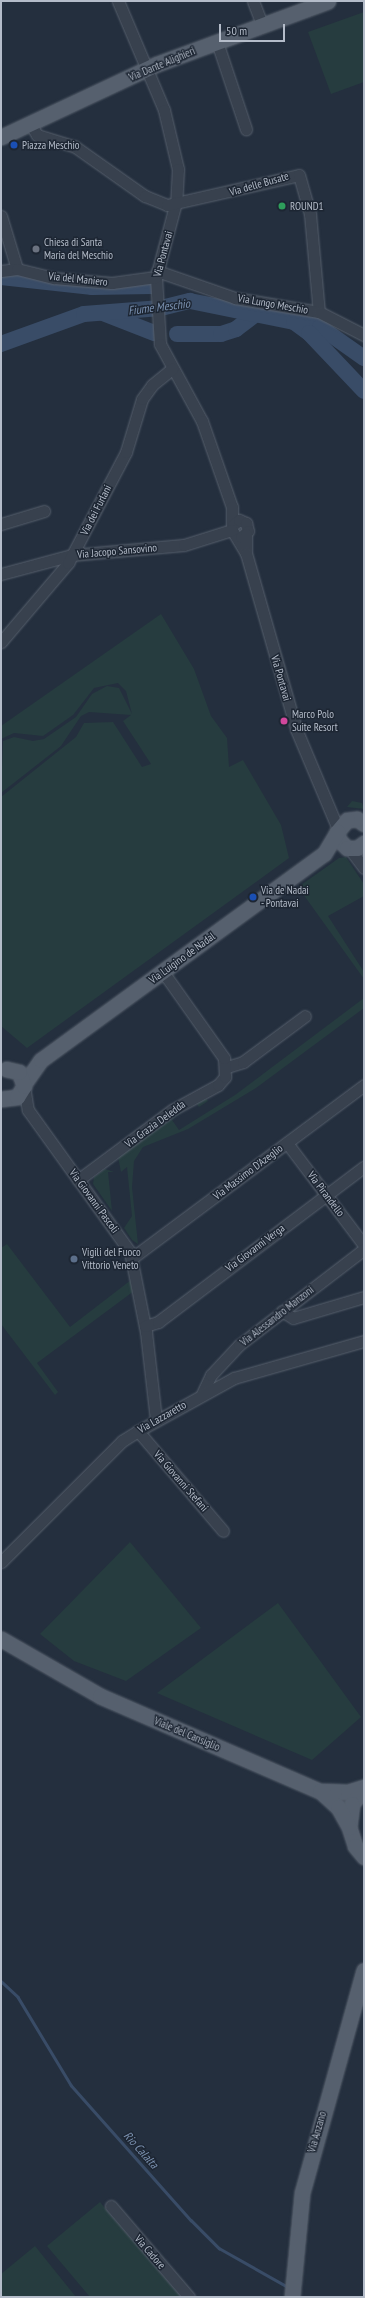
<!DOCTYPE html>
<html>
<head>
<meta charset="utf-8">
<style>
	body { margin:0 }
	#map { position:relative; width:365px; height:2298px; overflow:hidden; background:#242f3e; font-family:"PT Sans Narrow",sans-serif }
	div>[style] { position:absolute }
	.green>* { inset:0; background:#263c3f }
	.stream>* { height:2.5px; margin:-1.25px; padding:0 1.25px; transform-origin:1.25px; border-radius:1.25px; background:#394c67 }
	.river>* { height:16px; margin:-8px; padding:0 8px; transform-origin:8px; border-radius:8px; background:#394c67 }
	.roads { filter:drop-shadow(0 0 1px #565f6c) drop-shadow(0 0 1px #565f6c) }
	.minor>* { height:11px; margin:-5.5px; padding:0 5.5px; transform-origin:5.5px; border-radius:5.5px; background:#38414e }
	.major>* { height:15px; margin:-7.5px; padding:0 7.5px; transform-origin:7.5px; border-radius:7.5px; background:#56606e }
	.dots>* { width:11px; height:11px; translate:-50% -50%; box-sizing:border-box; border:2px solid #1d2633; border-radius:50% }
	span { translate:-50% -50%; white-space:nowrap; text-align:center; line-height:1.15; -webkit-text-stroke:3px #1d2633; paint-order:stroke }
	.street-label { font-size:11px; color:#b4bcc9 }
	.poi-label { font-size:11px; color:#b4bcc9 }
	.left { translate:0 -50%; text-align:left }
	.water-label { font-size:12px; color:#7c92b1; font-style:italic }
	.frame { position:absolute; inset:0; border:2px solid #b4bcc9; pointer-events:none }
	.scale { position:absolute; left:219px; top:24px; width:66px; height:18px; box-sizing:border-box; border:2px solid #b4bcc9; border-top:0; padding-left:5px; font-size:12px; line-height:14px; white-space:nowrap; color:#b4bcc9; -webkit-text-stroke:3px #1d2633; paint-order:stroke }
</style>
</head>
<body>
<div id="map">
	<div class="green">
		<i style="clip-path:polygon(364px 12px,364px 82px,331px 94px,308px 32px)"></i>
		<i style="clip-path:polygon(161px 614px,194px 669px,211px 716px,227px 738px,229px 767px,243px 760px,281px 825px,289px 858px,27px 1048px,1px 1026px,1px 797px,76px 737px,84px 723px,113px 722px,142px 767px,151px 764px,123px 721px,131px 715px,89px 712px,81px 716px,61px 746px,1px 793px,3px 741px,14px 737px,33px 741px,44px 739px,76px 717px,92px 694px,107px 686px,119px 688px,132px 714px,126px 691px,118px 683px,94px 688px,73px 715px,43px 736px,14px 733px,1px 739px,1px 726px)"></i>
		<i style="clip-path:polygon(352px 801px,362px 803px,364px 809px,347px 807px)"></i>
		<i style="clip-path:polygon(346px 857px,364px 884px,364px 896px,328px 916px,364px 972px,364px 979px,298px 887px,339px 858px)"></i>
		<i style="clip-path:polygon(364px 998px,364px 1008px,256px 1088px,188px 1129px,143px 1147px,134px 1161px,132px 1187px,138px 1244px,132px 1240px,124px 1228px,132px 1216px,127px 1167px,121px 1172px,118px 1157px,199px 1100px,205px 1097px,208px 1101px,199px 1107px,195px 1102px,172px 1120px,179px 1130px,235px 1095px)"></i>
		<i style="clip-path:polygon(105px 1169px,114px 1172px,108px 1172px,112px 1211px,93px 1184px,94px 1177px)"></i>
		<i style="clip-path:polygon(7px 1244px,70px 1327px,131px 1280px,134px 1291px,37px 1363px,58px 1392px,55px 1395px,1px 1324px,1px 1248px)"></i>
		<i style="clip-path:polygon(130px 1542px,201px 1628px,126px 1681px,74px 1661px,40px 1634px)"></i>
		<i style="clip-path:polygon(278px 1603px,361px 1717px,312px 1760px,157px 1693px)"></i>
		<i style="clip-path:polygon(100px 2202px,108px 2212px,181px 2297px,90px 2297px,47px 2246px)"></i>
		<i style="clip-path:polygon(35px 2246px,76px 2297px,1px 2297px,1px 2274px)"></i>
	</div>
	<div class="stream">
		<i style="left:1px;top:1981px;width:23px;rotate:43deg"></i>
		<i style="left:18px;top:1997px;width:103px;rotate:58.9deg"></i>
		<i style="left:71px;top:2085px;width:181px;rotate:48.4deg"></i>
		<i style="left:191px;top:2220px;width:40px;rotate:45deg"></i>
		<i style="left:219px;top:2248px;width:79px;rotate:29.5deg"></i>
	</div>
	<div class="river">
		<i style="left:1px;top:277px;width:92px;rotate:6.3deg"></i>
		<i style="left:92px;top:287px;width:60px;rotate:-1deg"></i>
		<i style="left:103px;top:313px;width:55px;rotate:21.4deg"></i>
		<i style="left:299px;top:320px;width:22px;rotate:18deg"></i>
		<i style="left:320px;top:327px;width:54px;rotate:35.2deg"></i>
		<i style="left:177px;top:334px;width:44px"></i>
		<i style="left:221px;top:334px;width:16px;rotate:-18deg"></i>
		<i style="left:236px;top:329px;width:21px;rotate:-37deg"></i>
		<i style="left:1px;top:344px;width:88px;rotate:-19.9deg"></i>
		<i style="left:84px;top:314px;width:77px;rotate:-4.5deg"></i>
		<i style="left:161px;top:308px;width:30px;rotate:-14deg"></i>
		<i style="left:190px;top:301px;width:106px;rotate:11.4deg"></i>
		<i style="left:294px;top:322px;width:19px;rotate:36deg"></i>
		<i style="left:309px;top:333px;width:80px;rotate:46.5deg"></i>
	</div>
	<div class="roads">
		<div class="minor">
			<i style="left:118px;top:1px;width:118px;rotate:67.1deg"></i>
			<i style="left:164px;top:110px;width:61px;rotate:76.7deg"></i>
			<i style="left:178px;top:169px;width:33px;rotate:93deg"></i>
			<i style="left:176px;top:202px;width:78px;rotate:104.9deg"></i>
			<i style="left:156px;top:277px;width:67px;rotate:86.6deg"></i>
			<i style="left:160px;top:344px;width:88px;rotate:61.4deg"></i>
			<i style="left:202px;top:421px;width:91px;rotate:70.8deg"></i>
			<i style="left:232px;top:507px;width:23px;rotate:90deg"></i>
			<i style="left:232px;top:530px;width:27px;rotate:59deg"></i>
			<i style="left:253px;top:1px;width:26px;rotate:69deg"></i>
			<i style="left:217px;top:42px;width:92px;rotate:71.6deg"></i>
			<i style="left:31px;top:125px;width:12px;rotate:59deg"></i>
			<i style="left:37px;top:135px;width:39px;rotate:17deg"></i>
			<i style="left:74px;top:146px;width:87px;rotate:35.2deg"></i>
			<i style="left:145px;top:196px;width:24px;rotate:22deg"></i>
			<i style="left:167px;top:205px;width:135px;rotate:-12.8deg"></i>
			<i style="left:299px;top:175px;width:41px;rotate:74.2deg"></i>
			<i style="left:310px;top:214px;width:98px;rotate:84.8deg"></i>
			<i style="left:1px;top:216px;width:55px;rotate:73.2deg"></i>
			<i style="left:1px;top:271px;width:16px;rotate:-7deg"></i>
			<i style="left:17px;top:269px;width:38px;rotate:14deg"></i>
			<i style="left:54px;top:278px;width:58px;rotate:4.9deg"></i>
			<i style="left:112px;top:283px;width:44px;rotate:-7.8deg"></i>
			<i style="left:157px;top:271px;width:83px;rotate:19.1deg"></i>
			<i style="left:235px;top:298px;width:85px;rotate:9.5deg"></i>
			<i style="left:319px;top:312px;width:51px;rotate:27.1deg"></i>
			<i style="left:1px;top:524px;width:45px;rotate:-16.8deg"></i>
			<i style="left:233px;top:525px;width:8px;rotate:-40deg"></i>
			<i style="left:239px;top:520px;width:8px;rotate:23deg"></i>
			<i style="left:246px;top:523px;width:8px;rotate:76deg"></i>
			<i style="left:248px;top:531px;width:9px;rotate:139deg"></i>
			<i style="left:246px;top:534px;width:19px;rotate:90deg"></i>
			<i style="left:246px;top:553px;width:183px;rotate:74.1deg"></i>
			<i style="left:296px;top:729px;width:108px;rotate:67.2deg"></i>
			<i style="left:1px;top:574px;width:73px;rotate:-15deg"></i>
			<i style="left:72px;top:555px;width:112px;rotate:-5.1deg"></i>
			<i style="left:184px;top:545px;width:50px;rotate:-17.4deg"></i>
			<i style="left:1px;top:642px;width:104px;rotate:-49.7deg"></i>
			<i style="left:68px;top:563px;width:125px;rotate:-62.4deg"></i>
			<i style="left:126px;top:452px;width:55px;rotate:-73.2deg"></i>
			<i style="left:142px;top:399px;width:17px;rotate:-54deg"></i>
			<i style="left:152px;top:385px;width:26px;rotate:-39deg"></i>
			<i style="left:349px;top:848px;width:25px;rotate:53deg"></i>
			<i style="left:227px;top:1067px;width:17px;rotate:-17deg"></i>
			<i style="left:243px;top:1062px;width:77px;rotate:-36.6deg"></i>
			<i style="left:24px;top:1086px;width:24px;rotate:81deg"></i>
			<i style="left:28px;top:1110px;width:175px;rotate:54.3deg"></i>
			<i style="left:130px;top:1252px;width:82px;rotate:78.7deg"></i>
			<i style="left:146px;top:1332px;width:89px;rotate:83.5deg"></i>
			<i style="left:287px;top:1143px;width:128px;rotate:53deg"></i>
			<i style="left:78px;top:1180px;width:117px;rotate:-36.7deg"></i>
			<i style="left:172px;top:1110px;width:52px;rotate:-28.5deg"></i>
			<i style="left:218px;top:1085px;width:11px;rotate:-49deg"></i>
			<i style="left:225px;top:1077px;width:19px;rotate:-93deg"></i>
			<i style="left:224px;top:1058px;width:105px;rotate:-125.3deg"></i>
			<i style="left:132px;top:1258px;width:289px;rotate:-36.7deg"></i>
			<i style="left:282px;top:1311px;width:13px;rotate:32deg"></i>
			<i style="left:293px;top:1318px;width:74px;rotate:-16.5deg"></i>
			<i style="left:145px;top:1326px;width:14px;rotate:-17deg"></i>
			<i style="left:158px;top:1322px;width:258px;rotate:-37deg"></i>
			<i style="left:202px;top:1394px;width:21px;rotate:-65deg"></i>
			<i style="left:211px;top:1375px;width:41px;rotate:-47deg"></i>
			<i style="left:239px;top:1345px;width:158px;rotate:-37.5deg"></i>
			<i style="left:138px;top:1431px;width:131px;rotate:49.6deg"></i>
			<i style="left:1px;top:1562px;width:171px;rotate:-45deg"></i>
			<i style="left:122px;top:1441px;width:19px;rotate:-32deg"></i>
			<i style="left:138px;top:1431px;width:110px;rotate:-28.9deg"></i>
			<i style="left:234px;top:1378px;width:135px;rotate:-15.9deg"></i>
			<i style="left:111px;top:2206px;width:120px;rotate:49.4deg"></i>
		</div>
		<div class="major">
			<i style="left:1px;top:137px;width:172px;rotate:-25.1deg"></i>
			<i style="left:157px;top:64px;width:182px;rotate:-20.2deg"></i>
			<i style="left:364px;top:824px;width:9px;rotate:-144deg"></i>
			<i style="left:357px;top:819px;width:10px;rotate:174deg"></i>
			<i style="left:347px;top:820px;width:16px;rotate:130deg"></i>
			<i style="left:337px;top:832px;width:8px;rotate:76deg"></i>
			<i style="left:339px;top:840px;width:11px;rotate:45deg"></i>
			<i style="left:347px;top:848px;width:10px"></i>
			<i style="left:357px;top:848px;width:9px;rotate:-36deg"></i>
			<i style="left:24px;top:1084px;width:29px;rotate:-55deg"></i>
			<i style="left:41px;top:1060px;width:350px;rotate:-36.1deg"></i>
			<i style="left:324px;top:854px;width:26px;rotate:-59deg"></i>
			<i style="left:1px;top:1099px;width:16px;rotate:-7deg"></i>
			<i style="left:17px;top:1097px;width:13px;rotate:-58deg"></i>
			<i style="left:24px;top:1086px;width:15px;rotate:-110deg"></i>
			<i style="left:19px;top:1072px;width:13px;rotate:-167deg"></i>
			<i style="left:1px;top:1639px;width:114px;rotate:29.9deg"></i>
			<i style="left:100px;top:1696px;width:240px;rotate:23.4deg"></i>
			<i style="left:320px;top:1791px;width:28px;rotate:2deg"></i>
			<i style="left:348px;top:1792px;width:17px;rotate:-17deg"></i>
			<i style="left:364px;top:1789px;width:19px;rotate:129deg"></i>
			<i style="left:352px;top:1804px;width:23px;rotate:97deg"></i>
			<i style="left:349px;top:1827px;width:20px;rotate:72deg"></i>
			<i style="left:355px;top:1846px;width:14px;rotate:51deg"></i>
			<i style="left:320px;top:1791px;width:24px;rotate:42deg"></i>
			<i style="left:338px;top:1807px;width:23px;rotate:61deg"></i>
			<i style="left:292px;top:2297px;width:104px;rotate:-84.5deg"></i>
			<i style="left:302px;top:2193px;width:231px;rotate:-74.5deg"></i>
		</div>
	</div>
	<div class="dots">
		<i style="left:14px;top:145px;background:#1a4fb4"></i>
		<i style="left:282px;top:206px;background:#2e9e5b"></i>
		<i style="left:36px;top:249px;background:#6b7280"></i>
		<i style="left:284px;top:721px;background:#d1479c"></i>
		<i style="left:253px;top:897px;background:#1a4fb4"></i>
		<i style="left:74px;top:1259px;background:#5c6f8a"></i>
	</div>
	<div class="street-label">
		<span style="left:162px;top:64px;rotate:-23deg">Via Dante Alighieri</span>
		<span style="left:259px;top:184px;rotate:-16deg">Via delle Busate</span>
		<span style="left:163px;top:254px;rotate:-75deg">Via Pontavai</span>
		<span style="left:78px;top:279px;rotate:6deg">Via del Maniero</span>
		<span style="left:273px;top:304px;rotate:10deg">Via Lungo Meschio</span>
		<span style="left:96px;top:510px;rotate:-63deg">Via dei Furlani</span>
		<span style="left:117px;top:551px;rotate:-5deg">Via Jacopo Sansovino</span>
		<span style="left:281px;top:678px;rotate:74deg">Via Pontavai</span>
		<span style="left:182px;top:958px;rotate:-36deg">Via Luigino de Nadal</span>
		<span style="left:155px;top:1124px;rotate:-36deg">Via Grazia Deledda</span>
		<span style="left:248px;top:1172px;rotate:-37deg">Via Massimo D'Azeglio</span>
		<span style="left:326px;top:1194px;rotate:53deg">Via Pirandello</span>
		<span style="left:94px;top:1201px;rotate:54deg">Via Giovanni Pascoli</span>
		<span style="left:255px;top:1248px;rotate:-37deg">Via Giovanni Verga</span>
		<span style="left:277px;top:1316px;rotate:-38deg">Via Alessandro Manzoni</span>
		<span style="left:162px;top:1417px;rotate:-30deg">Via Lazzaretto</span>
		<span style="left:181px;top:1481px;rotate:49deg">Via Giovanni Stefani</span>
		<span style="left:187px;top:1734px;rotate:23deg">Viale del Cansiglio</span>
		<span style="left:317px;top:2132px;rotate:-74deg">Via Anzano</span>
		<span style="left:150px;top:2252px;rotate:49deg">Via Cadore</span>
	</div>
	<div class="poi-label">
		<span class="left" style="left:22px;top:145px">Piazza Meschio</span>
		<span class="left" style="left:290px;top:206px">ROUND1</span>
		<span class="left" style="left:44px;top:249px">Chiesa di Santa<br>Maria del Meschio</span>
		<span class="left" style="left:292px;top:721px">Marco Polo<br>Suite Resort</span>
		<span class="left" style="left:261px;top:897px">Via de Nadai<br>- Pontavai</span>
		<span class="left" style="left:82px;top:1259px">Vigili del Fuoco<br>Vittorio Veneto</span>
	</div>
	<div class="water-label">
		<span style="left:159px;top:307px;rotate:-7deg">Fiume Meschio</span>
		<span style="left:141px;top:2150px;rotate:48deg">Rio Calalta</span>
	</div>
	<div class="frame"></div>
	<div class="scale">50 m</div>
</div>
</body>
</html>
